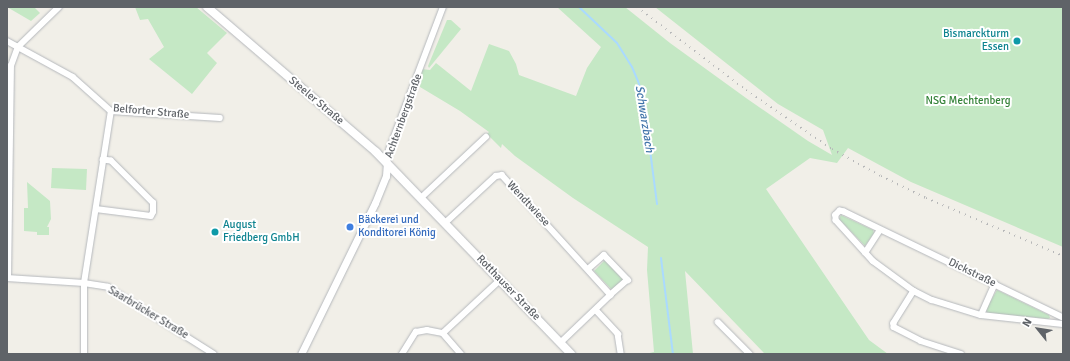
<!DOCTYPE html>
<html>
<head>
<meta charset="utf-8">
<style>
	body { margin:0 }
	#map { position:relative; width:1070px; height:361px; overflow:hidden; background:#f1efe8; font-family:Signika,sans-serif }
	div>[style] { position:absolute }
	.green>* { inset:0; background:#c5e8c5 }
	.stream>* { height:2px; margin:-1px; padding:0 1px; transform-origin:1px; border-radius:1px; background:#aadaff }
	.roads { filter:drop-shadow(0 0 1px #b5b8bc) drop-shadow(0 0 1px #b5b8bc) }
	.minor>* { height:5.5px; margin:-2.75px; padding:0 2.75px; transform-origin:2.75px; border-radius:2.75px; background:#fff }
	.tertiary>* { height:7px; margin:-3.5px; padding:0 3.5px; transform-origin:3.5px; border-radius:3.5px; background:#fff }
	.secondary>* { height:8px; margin:-4px; padding:0 4px; transform-origin:4px; border-radius:4px; background:#fff }
	.rail>* { height:2px; margin-top:-1px; transform-origin:0; background:repeating-linear-gradient(90deg,#b6b7b8 0 1px,transparent 0 6px) }
	.dots>* { width:11px; height:11px; translate:-50% -50%; box-sizing:border-box; border:2px solid #fff; border-radius:50% }
	span { translate:-50% -50%; white-space:nowrap; text-align:center; line-height:1.15; -webkit-text-stroke:4px #fff; paint-order:stroke }
	.culture-label { font-size:11px; color:#0d838f }
	.right { translate:-100% -50%; text-align:right }
	.left { translate:0 -50%; text-align:left }
	.street-label { font-size:11px; color:#5f6368 }
	.park-label { font-size:11px; color:#348238 }
	.shop-label { font-size:11px; color:#366cbe }
	.water-label { font-size:12px; color:#4174aa; font-style:italic }
	.frame { position:absolute; inset:0; border:8px solid #5f6368; pointer-events:none }
	.north { position:absolute; left:1018px; top:309px; width:40px; height:40px; -webkit-text-stroke:3px #fff; paint-order:stroke; rotate:300deg; font-size:11px; font-weight:700; line-height:16px; text-align:center; color:#5f6368 }
	.north::after { content:''; display:block; margin:auto; width:14px; height:18px; background:#5f6368; clip-path:polygon(50% 0,100% 100%,50% 72%,0 100%) }
</style>
</head>
<body>
<div id="map">
	<div class="green">
		<i style="clip-path:polygon(7px 7px,34px 7px,40px 13px,31px 21px)"></i>
		<i style="clip-path:polygon(135px 7px,196px 7px,227px 33px,207px 53px,217px 63px,192px 94px,149px 59px,164px 47px,148px 19px,140px 20px)"></i>
		<i style="clip-path:polygon(557px 7px,625px 7px,670px 43px,746px 98px,808px 141px,832px 155px,823px 130px,778px 104px,655px 7px,1063px 7px,1063px 247px,911px 182px,848px 148px,837px 163px,810px 158px,766px 189px,869px 340px,888px 354px,765px 354px,685px 271px,693px 354px,645px 354px,654px 352px,647px 270px,648px 247px,573px 198px,515px 156px,502px 144px,501px 148px,487px 134px,489px 132px,460px 111px,415px 84px,421px 69px,430px 70px,436px 63px,471px 91px,489px 44px,509px 51px,516px 64px,519px 75px,576px 96px,587px 68px,601px 47px)"></i>
		<i style="clip-path:polygon(447px 20px,451px 20px,461px 29px,429px 68px,428px 66px)"></i>
		<i style="clip-path:polygon(52px 168px,87px 169px,86px 190px,51px 188px)"></i>
		<i style="clip-path:polygon(27px 182px,50px 201px,51px 219px,47px 227px,49px 227px,49px 235px,37px 235px,37px 232px,24px 231px,24px 208px,28px 208px)"></i>
		<i style="clip-path:polygon(841px 215px,873px 230px,874px 233px,865px 246px,839px 219px)"></i>
		<i style="clip-path:polygon(605px 260px,623px 280px,612px 290px,594px 271px)"></i>
		<i style="clip-path:polygon(997px 290px,1049px 315px,1050px 318px,1048px 319px,987px 313px,986px 309px)"></i>
	</div>
	<div class="stream">
		<i style="left:579px;top:7px;width:52px;rotate:43.5deg"></i>
		<i style="left:617px;top:43px;width:28px;rotate:58deg"></i>
		<i style="left:632px;top:67px;width:15px;rotate:67deg"></i>
		<i style="left:638px;top:81px;width:16px;rotate:72deg"></i>
		<i style="left:643px;top:96px;width:109px;rotate:82.6deg"></i>
		<i style="left:661px;top:258px;width:97px;rotate:82.9deg"></i>
	</div>
	<div class="roads">
		<div class="minor">
			<i style="left:7px;top:41px;width:75px;rotate:28.6deg"></i>
			<i style="left:73px;top:77px;width:51px;rotate:41.8deg"></i>
			<i style="left:111px;top:111px;width:109px;rotate:3.7deg"></i>
			<i style="left:387px;top:163px;width:13px;rotate:-81deg"></i>
			<i style="left:389px;top:150px;width:153px;rotate:-69.3deg"></i>
			<i style="left:421px;top:198px;width:89px;rotate:-43.2deg"></i>
			<i style="left:96px;top:209px;width:55px;rotate:7.3deg"></i>
			<i style="left:151px;top:216px;width:4px;rotate:-63deg"></i>
			<i style="left:153px;top:212px;width:9px;rotate:-90deg"></i>
			<i style="left:153px;top:203px;width:59px;rotate:-135deg"></i>
			<i style="left:111px;top:161px;width:8px;rotate:-173deg"></i>
			<i style="left:445px;top:223px;width:69px;rotate:-42.7deg"></i>
			<i style="left:496px;top:176px;width:6px;rotate:-9deg"></i>
			<i style="left:502px;top:175px;width:162px;rotate:47.8deg"></i>
			<i style="left:611px;top:295px;width:69px;rotate:136.2deg"></i>
			<i style="left:865px;top:253px;width:27px;rotate:-57deg"></i>
			<i style="left:588px;top:269px;width:21px;rotate:-41deg"></i>
			<i style="left:604px;top:255px;width:35px;rotate:46deg"></i>
			<i style="left:628px;top:280px;width:23px;rotate:139deg"></i>
			<i style="left:7px;top:278px;width:77px;rotate:3.7deg"></i>
			<i style="left:84px;top:283px;width:24px;rotate:9deg"></i>
			<i style="left:108px;top:287px;width:125px;rotate:32.3deg"></i>
			<i style="left:8px;top:278px;width:212px;rotate:-89.2deg"></i>
			<i style="left:11px;top:66px;width:20px;rotate:-70deg"></i>
			<i style="left:18px;top:47px;width:57px;rotate:-44.3deg"></i>
			<i style="left:914px;top:291px;width:38px;rotate:122deg"></i>
			<i style="left:894px;top:323px;width:4px;rotate:90deg"></i>
			<i style="left:894px;top:327px;width:30px;rotate:27deg"></i>
			<i style="left:921px;top:341px;width:42px;rotate:18deg"></i>
			<i style="left:596px;top:310px;width:33px;rotate:47deg"></i>
			<i style="left:618px;top:334px;width:20px;rotate:81deg"></i>
			<i style="left:981px;top:315px;width:34px;rotate:-66deg"></i>
			<i style="left:1063px;top:318px;width:243px;rotate:-154.2deg"></i>
			<i style="left:844px;top:212px;width:4px;rotate:-166deg"></i>
			<i style="left:840px;top:211px;width:6px;rotate:135deg"></i>
			<i style="left:836px;top:215px;width:5px;rotate:90deg"></i>
			<i style="left:836px;top:220px;width:55px;rotate:47.9deg"></i>
			<i style="left:873px;top:261px;width:51px;rotate:36.2deg"></i>
			<i style="left:914px;top:291px;width:20px;rotate:27deg"></i>
			<i style="left:932px;top:300px;width:51px;rotate:17deg"></i>
			<i style="left:981px;top:315px;width:82px;rotate:6.3deg"></i>
			<i style="left:718px;top:322px;width:45px;rotate:45deg"></i>
			<i style="left:443px;top:333px;width:78px;rotate:-42.9deg"></i>
			<i style="left:84px;top:354px;width:71px;rotate:-90deg"></i>
			<i style="left:84px;top:283px;width:174px;rotate:-81.1deg"></i>
			<i style="left:402px;top:354px;width:26px;rotate:-58deg"></i>
			<i style="left:416px;top:332px;width:11px;rotate:-10deg"></i>
			<i style="left:427px;top:330px;width:16px;rotate:11deg"></i>
			<i style="left:443px;top:333px;width:28px;rotate:49deg"></i>
		</div>
		<div class="tertiary">
			<i style="left:301px;top:354px;width:168px;rotate:-63.9deg"></i>
			<i style="left:375px;top:203px;width:29px;rotate:-68deg"></i>
			<i style="left:386px;top:176px;width:13px;rotate:-86deg"></i>
		</div>
		<div class="secondary">
			<i style="left:207px;top:7px;width:223px;rotate:40.6deg"></i>
			<i style="left:376px;top:152px;width:281px;rotate:46deg"></i>
		</div>
	</div>
	<div class="rail">
		<i style="left:637px;top:7px;width:137px;rotate:37.3deg"></i>
		<i style="left:746px;top:90px;width:104px;rotate:34.5deg"></i>
		<i style="left:832px;top:149px;width:56px;rotate:28.9deg"></i>
		<i style="left:881px;top:176px;width:50px;rotate:26.1deg"></i>
		<i style="left:926px;top:198px;width:149px;rotate:22.9deg"></i>
	</div>
	<div class="dots">
		<i style="left:1017px;top:41px;background:#0f9aa8"></i>
		<i style="left:350px;top:227px;background:#3f7fe0"></i>
		<i style="left:215px;top:232px;background:#0f9aa8"></i>
	</div>
	<div class="culture-label">
		<span class="right" style="left:1009px;top:41px">Bismarckturm<br>Essen</span>
		<span class="left" style="left:223px;top:232px">August<br>Friedberg GmbH</span>
	</div>
	<div class="street-label">
		<span style="left:316px;top:101px;rotate:40deg">Steeler Straße</span>
		<span style="left:151px;top:112px;rotate:5deg">Belforter Straße</span>
		<span style="left:404px;top:116px;rotate:-70deg">Achternbergstraße</span>
		<span style="left:528px;top:204px;rotate:47deg">Wendtwiese</span>
		<span style="left:972px;top:273px;rotate:26deg">Dickstraße</span>
		<span style="left:508px;top:288px;rotate:46deg">Rotthauser Straße</span>
		<span style="left:148px;top:313px;rotate:31deg">Saarbrücker Straße</span>
	</div>
	<div class="park-label">
		<span style="left:968px;top:101px">NSG Mechtenberg</span>
	</div>
	<div class="shop-label">
		<span class="left" style="left:358px;top:227px">Bäckerei und<br>Konditorei König</span>
	</div>
	<div class="water-label">
		<span style="left:644px;top:119px;rotate:81deg">Schwarzbach</span>
	</div>
	<div class="frame"></div>
	<div class="north">N</div>
</div>
</body>
</html>
